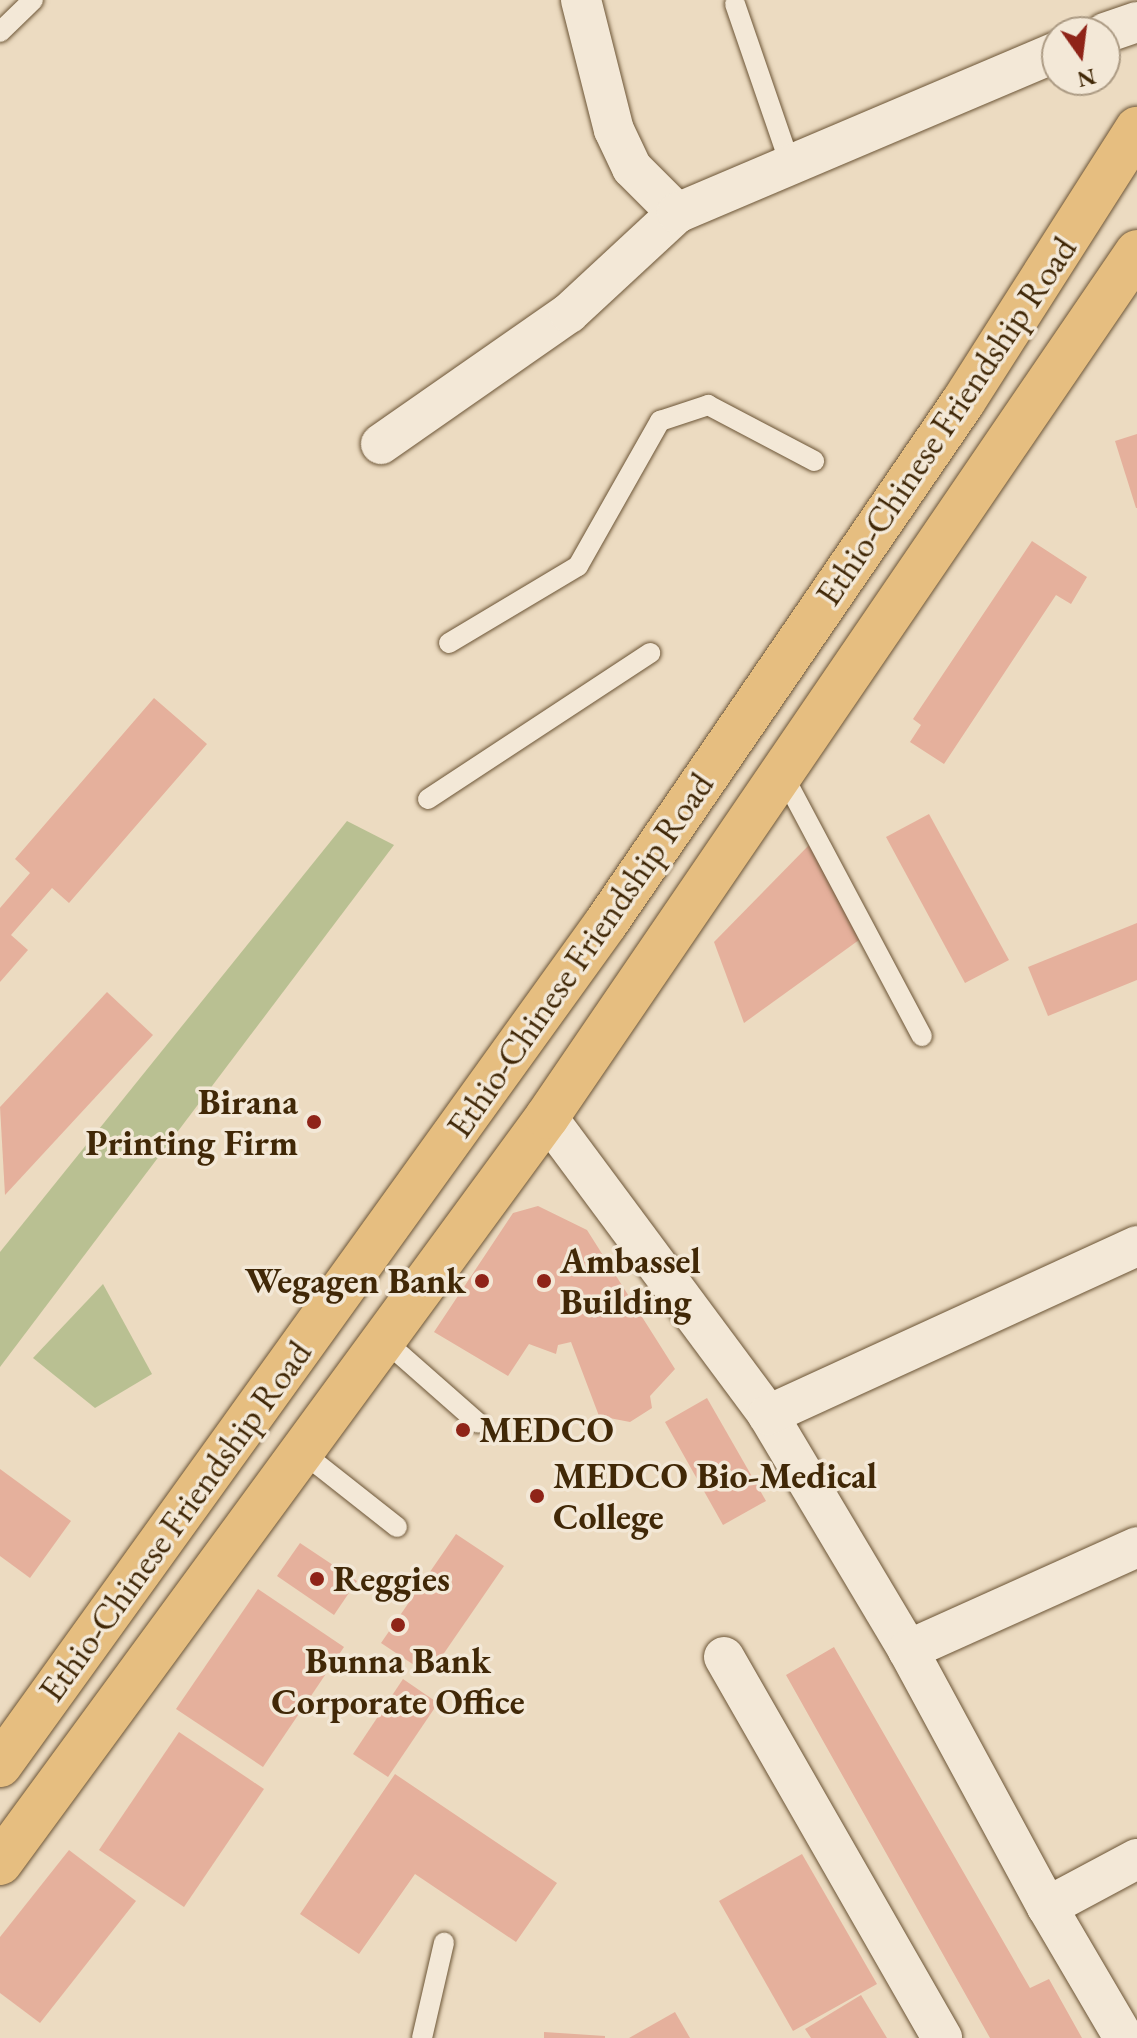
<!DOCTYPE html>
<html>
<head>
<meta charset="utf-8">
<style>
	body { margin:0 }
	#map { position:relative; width:1137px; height:2038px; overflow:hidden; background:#ecdbc1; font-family:"EB Garamond",serif }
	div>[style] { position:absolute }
	.green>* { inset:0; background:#b9c092 }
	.building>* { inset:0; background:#e5b09c }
	.roads { filter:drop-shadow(0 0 2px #6c5536) drop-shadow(0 0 2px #6c5536) }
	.service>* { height:20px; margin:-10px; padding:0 10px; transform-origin:10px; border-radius:10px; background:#f3e8d7 }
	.minor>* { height:40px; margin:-20px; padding:0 20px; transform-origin:20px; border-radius:20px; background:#f3e8d7 }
	.primary>* { height:44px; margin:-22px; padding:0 22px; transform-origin:22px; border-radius:22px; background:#e6be80 }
	.dots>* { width:22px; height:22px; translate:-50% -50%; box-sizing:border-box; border:4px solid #f3e8d7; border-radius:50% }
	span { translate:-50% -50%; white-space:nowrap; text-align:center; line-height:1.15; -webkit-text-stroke:7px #f3e8d7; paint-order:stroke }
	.street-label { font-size:36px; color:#412807 }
	.poi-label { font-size:36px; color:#412807; font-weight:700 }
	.right { translate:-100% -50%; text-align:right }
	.left { translate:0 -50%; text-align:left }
	.north { position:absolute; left:1041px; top:16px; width:80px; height:80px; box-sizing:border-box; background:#f3e8d7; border:2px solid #ac9b84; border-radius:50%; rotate:166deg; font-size:22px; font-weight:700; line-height:32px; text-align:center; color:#412807 }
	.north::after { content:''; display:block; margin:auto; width:28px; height:36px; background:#8f2418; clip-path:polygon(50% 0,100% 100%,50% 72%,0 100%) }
</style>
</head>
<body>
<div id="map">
	<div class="green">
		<i style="clip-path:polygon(347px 821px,394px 845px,0 1367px,0 1252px)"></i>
		<i style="clip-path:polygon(103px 1284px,152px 1374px,95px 1408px,33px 1358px)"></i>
	</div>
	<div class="building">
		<i style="clip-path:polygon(1137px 434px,1137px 508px,1136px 508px,1115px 441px)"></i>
		<i style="clip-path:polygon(1032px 541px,1087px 577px,1071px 604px,1056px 595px,944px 764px,910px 742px,921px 725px,913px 719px)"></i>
		<i style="clip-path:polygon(154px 698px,207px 744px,69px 903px,52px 888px,11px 935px,28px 950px,0 982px,0 908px,30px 873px,15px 859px)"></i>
		<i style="clip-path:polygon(929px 814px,1009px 960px,965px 983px,886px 837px)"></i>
		<i style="clip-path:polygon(810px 844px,859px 940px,744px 1023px,714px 942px)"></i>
		<i style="clip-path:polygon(1137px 923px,1137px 980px,1048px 1016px,1028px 967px)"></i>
		<i style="clip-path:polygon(107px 992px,153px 1035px,5px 1195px,0 1107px)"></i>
		<i style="clip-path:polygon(538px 1206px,587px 1230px,675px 1369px,650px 1396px,652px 1408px,630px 1422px,599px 1416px,571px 1342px,558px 1345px,556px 1354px,529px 1344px,508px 1376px,434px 1332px,513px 1213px)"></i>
		<i style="clip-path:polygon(707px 1398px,766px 1501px,723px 1525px,665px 1422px)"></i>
		<i style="clip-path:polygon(0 1469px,71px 1521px,30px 1578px,0 1556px)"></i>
		<i style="clip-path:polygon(456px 1534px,504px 1566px,429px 1675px,381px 1643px)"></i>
		<i style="clip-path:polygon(300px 1543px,357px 1581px,334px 1615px,277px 1576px)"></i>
		<i style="clip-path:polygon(258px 1589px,344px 1647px,263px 1767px,176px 1709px)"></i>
		<i style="clip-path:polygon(834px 1647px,1030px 1988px,1049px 1979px,1082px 2038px,990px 2038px,786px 1675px)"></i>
		<i style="clip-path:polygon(403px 1679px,438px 1703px,388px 1777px,353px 1754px)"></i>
		<i style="clip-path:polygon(179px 1732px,264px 1789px,184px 1907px,99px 1850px)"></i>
		<i style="clip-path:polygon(395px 1774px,557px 1883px,516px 1942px,415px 1874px,359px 1954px,300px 1914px)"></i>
		<i style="clip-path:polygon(69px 1850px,136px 1901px,40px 2023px,0 1993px,0 1937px)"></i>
		<i style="clip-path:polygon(802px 1854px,877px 1984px,793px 2031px,719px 1901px)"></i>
		<i style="clip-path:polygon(861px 1995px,887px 2038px,811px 2038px,805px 2029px)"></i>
		<i style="clip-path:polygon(675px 2012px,690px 2038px,629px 2038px)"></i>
		<i style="clip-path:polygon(544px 2032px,605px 2036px,605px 2038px,544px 2038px)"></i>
	</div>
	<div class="roads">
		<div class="service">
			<i style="left:735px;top:4px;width:166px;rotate:71deg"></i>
			<i style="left:0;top:32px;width:46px;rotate:-44.1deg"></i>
			<i style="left:449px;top:643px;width:150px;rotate:-30.8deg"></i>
			<i style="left:578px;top:566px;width:167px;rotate:-60.5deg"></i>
			<i style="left:660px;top:421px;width:51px;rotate:-18.4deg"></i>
			<i style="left:708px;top:405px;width:120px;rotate:27.8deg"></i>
			<i style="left:782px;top:773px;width:298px;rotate:62deg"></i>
			<i style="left:428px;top:799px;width:266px;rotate:-33.3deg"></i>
			<i style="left:384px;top:1340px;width:125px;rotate:41.4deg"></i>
			<i style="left:302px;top:1452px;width:121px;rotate:38.3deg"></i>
			<i style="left:422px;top:2038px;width:98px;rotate:-77deg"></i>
		</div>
		<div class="minor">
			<i style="left:581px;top:0;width:134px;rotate:75.8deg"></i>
			<i style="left:614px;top:130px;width:42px;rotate:64.7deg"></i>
			<i style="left:632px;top:168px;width:64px;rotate:45deg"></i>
			<i style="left:1105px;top:33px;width:34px;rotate:-19deg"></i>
			<i style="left:381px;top:444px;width:229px;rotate:-34.9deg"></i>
			<i style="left:569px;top:313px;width:147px;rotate:-42.8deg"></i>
			<i style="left:677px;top:213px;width:413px;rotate:-23deg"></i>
			<i style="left:547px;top:1117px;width:371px;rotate:53.4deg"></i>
			<i style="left:768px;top:1415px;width:274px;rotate:59.2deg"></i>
			<i style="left:908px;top:1650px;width:251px;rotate:-24.2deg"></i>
			<i style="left:768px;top:1415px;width:406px;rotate:-24.6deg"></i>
			<i style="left:908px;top:1650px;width:292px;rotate:61.6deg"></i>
			<i style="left:724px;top:1657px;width:439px;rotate:60.2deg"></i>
			<i style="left:1124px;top:2038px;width:152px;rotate:-120.4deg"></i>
			<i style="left:1047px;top:1907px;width:102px;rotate:-28.1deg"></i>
		</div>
		<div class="primary">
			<i style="left:0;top:1765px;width:1037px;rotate:-54.26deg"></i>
			<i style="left:606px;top:923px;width:632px;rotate:-55.58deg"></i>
			<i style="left:963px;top:402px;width:324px;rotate:-57.5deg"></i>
			<i style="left:0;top:1863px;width:925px;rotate:-53.75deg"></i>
			<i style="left:547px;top:1117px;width:1047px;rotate:-55.7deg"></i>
		</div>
	</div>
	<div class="dots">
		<i style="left:314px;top:1122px;background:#8f2418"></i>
		<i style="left:482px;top:1281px;background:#8f2418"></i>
		<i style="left:544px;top:1281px;background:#8f2418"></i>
		<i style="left:463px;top:1430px;background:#8f2418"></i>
		<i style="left:537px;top:1496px;background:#8f2418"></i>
		<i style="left:317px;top:1579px;background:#8f2418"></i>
		<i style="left:398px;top:1625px;background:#8f2418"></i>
	</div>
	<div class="street-label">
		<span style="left:946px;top:421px;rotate:-56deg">Ethio-Chinese Friendship Road</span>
		<span style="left:580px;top:955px;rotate:-55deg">Ethio-Chinese Friendship Road</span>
		<span style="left:175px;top:1521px;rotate:-54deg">Ethio-Chinese Friendship Road</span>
	</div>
	<div class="poi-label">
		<span class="right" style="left:298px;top:1122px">Birana<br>Printing Firm</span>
		<span class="left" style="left:560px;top:1281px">Ambassel<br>Building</span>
		<span class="right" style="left:466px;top:1281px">Wegagen Bank</span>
		<span class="left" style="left:479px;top:1430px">MEDCO</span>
		<span class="left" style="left:553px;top:1496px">MEDCO Bio-Medical<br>College</span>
		<span class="left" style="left:333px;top:1579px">Reggies</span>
		<span style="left:398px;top:1681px">Bunna Bank<br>Corporate Office</span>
	</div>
	<div class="north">N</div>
</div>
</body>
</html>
